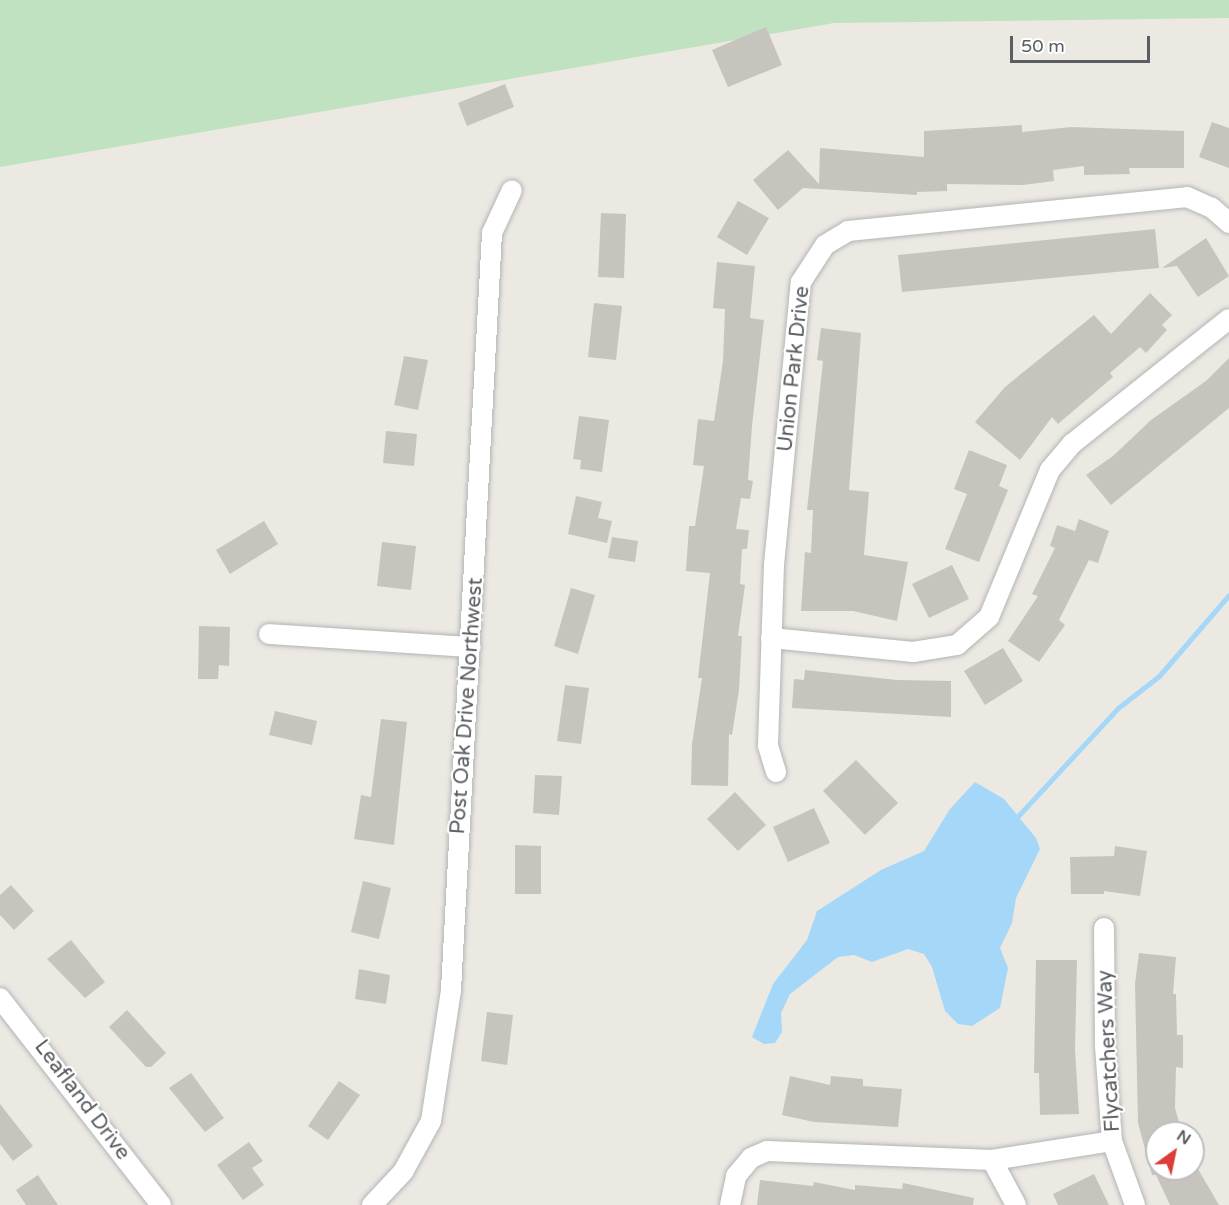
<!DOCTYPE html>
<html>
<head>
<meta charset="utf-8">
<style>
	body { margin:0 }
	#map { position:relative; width:1229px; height:1205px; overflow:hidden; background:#ece9e2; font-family:"Varela Round",sans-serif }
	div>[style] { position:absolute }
	.green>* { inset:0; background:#c1e2c0 }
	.water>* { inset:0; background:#a5d7f8 }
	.stream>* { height:5px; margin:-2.5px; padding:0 2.5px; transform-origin:2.5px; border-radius:2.5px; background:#a5d7f8 }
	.building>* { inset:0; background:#c7c4be }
	.roads { filter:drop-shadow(0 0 2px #b2b4b8) drop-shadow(0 0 2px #b2b4b8) }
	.street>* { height:20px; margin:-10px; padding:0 10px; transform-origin:10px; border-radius:10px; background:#fff }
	span { translate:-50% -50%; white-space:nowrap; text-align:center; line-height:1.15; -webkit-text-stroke:4.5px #fff; paint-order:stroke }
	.street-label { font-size:21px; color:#5a5d61 }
	.north { position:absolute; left:1145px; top:1121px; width:60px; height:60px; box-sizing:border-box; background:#fff; border:2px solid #bdbec0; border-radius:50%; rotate:33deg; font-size:16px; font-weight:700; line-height:24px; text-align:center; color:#5a5d61 }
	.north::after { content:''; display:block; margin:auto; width:21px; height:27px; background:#db3e39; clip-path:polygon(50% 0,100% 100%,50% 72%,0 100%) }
	.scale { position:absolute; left:1010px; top:36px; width:140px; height:27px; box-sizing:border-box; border:3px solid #5a5d61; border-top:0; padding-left:8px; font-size:18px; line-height:21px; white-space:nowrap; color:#5a5d61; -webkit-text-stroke:4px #fff; paint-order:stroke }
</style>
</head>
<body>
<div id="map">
	<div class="green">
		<i style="clip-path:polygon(0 0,1229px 0,1229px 18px,834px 23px,0 167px)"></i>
	</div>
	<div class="water">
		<i style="clip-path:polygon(975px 782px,1004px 799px,1036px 838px,1040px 849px,1016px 898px,1012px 923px,1000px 948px,1008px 968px,1000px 1008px,972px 1026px,958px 1024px,945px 1011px,932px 967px,924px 954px,908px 949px,872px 962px,854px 955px,838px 957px,790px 994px,781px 1013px,782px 1032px,775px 1043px,764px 1044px,752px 1037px,773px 984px,807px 940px,817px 911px,881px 870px,924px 851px,950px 809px)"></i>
	</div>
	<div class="stream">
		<i style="left:1018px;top:816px;width:147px;rotate:-47.2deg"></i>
		<i style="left:1118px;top:708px;width:52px;rotate:-38deg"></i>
		<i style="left:1159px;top:676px;width:107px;rotate:-49.2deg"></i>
	</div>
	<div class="building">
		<i style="clip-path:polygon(766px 27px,782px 65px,728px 87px,712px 50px)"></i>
		<i style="clip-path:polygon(505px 84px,514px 107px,467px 126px,458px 103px)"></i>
		<i style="clip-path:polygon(1212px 122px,1229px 128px,1229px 168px,1199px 157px)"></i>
		<i style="clip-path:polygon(1022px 125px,1022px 132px,1071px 127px,1184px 131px,1184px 168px,1129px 168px,1130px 174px,1084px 175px,1084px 166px,1053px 170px,1054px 181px,1023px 185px,947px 184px,947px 191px,917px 192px,917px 195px,803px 188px,778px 210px,753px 180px,788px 150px,819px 184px,820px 148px,924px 157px,924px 131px)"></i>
		<i style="clip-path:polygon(738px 201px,769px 218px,747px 255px,717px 237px)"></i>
		<i style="clip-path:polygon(601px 213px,626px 214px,624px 278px,598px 277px)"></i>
		<i style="clip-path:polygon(1155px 229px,1159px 268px,902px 292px,898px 255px)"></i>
		<i style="clip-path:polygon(1206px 238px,1229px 276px,1198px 297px,1177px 266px,1162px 268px)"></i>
		<i style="clip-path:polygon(717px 262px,755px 266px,750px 318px,764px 320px,752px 426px,748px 480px,753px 481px,750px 499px,741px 498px,736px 529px,749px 530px,747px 549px,742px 549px,740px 584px,745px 585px,738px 636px,742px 636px,739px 690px,732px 735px,729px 734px,728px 786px,691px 785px,692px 744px,702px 678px,698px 678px,710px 573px,686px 571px,689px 526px,695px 526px,704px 466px,693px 465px,698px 419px,714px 421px,723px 361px,725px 309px,713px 308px)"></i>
		<i style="clip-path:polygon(1150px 293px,1172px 315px,1162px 325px,1167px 330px,1146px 353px,1140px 347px,1110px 373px,1113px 377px,1058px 424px,1052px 417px,1020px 460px,975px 422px,1005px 387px,1094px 315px,1111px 334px)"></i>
		<i style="clip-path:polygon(594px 303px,622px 306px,616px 360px,588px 357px)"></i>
		<i style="clip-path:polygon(821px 328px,861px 333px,849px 490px,869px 492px,864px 555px,908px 562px,897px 621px,853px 611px,801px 611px,805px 552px,811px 553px,813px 510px,807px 510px,823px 361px,817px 360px)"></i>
		<i style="clip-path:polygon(404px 356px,428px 360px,418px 410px,394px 405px)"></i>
		<i style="clip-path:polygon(1229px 358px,1229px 408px,1111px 505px,1086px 475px,1113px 456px,1151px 420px,1206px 381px)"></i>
		<i style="clip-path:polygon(579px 416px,609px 420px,602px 472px,580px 469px,581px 460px,573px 459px)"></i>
		<i style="clip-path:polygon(386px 431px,417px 434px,414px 466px,383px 463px)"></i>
		<i style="clip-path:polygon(969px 450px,1007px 465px,999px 486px,1008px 490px,979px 562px,945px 549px,967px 494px,954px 489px)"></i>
		<i style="clip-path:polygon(576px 496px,602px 502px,598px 518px,612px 521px,607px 543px,568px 534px)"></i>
		<i style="clip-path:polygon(1079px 519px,1109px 531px,1098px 563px,1089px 560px,1059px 620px,1065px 625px,1039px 662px,1008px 641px,1038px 596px,1032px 594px,1055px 548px,1050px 546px,1057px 525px,1075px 531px)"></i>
		<i style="clip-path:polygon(264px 521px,278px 544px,230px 574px,216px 550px)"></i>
		<i style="clip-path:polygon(612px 537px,638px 541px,635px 562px,608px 558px)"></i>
		<i style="clip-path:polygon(382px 542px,416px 546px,411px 590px,377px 586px)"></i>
		<i style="clip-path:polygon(952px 565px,969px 599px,929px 618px,912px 584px)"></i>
		<i style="clip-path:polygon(571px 588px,595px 595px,578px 654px,554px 646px)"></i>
		<i style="clip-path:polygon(199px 626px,230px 627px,229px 666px,219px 665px,218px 679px,198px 679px)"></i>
		<i style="clip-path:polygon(1003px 648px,1023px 681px,985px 705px,964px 671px)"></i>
		<i style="clip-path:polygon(805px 670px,897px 680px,951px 681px,951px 717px,792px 708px,794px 679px,804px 680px)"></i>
		<i style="clip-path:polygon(565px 685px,589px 688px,581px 744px,557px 741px)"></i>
		<i style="clip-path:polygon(275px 711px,317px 721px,312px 745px,269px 735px)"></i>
		<i style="clip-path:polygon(381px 719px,407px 722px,394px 845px,354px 839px,361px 795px,371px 797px)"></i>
		<i style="clip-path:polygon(856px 760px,898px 803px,865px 835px,823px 791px)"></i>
		<i style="clip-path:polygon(535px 775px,562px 776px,559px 815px,533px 813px)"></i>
		<i style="clip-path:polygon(735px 792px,766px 825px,738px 851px,707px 819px)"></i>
		<i style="clip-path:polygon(814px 808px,830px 843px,788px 862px,773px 827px)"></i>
		<i style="clip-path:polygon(515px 845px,541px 846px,541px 894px,515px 894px)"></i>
		<i style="clip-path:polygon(1115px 846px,1147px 851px,1140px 896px,1104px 891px,1104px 894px,1071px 894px,1070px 857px,1114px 856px)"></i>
		<i style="clip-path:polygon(363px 881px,391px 888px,379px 939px,351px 932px)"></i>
		<i style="clip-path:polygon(11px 885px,34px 911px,14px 930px,0 915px,0 895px)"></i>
		<i style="clip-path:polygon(71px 940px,105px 982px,85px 998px,47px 959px)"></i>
		<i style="clip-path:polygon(1139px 953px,1176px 957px,1173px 994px,1176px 994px,1177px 1035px,1183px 1035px,1183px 1068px,1176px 1067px,1175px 1108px,1182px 1133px,1157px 1133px,1157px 1169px,1198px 1169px,1219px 1205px,1170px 1205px,1156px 1175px,1152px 1175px,1138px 1123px,1135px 984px)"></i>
		<i style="clip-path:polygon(1036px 960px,1077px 960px,1075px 1050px,1079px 1114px,1040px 1115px,1039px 1073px,1034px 1073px)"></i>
		<i style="clip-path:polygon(359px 969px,390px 975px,386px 1004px,355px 999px)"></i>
		<i style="clip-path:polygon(127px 1010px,166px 1053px,151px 1067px,146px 1067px,109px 1027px)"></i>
		<i style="clip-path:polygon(487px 1012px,513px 1015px,507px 1065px,481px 1061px)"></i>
		<i style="clip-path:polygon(191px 1073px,224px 1118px,205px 1132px,169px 1088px)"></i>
		<i style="clip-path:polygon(790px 1076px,830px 1085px,831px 1076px,863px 1079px,863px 1086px,902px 1089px,898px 1127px,814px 1122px,782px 1115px)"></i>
		<i style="clip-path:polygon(339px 1081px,360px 1095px,328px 1140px,308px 1126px)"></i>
		<i style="clip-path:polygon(0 1104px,33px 1146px,13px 1161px,0 1144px)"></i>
		<i style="clip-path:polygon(249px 1142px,263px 1161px,252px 1168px,264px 1185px,243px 1200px,217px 1165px)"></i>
		<i style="clip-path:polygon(1094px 1174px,1109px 1205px,1058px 1205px,1053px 1194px)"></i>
		<i style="clip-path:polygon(38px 1175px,58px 1205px,26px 1205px,16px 1190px)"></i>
		<i style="clip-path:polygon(760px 1180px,813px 1186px,814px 1182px,855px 1190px,855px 1185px,902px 1189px,903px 1183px,974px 1198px,973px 1205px,757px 1205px)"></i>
	</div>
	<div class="roads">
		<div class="street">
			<i style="left:269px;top:634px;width:202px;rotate:3.7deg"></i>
			<i style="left:771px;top:638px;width:143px;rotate:5.6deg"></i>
			<i style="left:913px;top:652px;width:45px;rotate:-9deg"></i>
			<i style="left:957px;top:645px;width:43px;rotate:-41.2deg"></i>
			<i style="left:989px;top:617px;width:159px;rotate:-67.5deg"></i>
			<i style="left:1050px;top:470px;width:35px;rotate:-50deg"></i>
			<i style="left:1073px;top:443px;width:199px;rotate:-38.5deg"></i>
			<i style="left:776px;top:772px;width:28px;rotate:-107deg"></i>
			<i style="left:768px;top:745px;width:180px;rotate:-88.1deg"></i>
			<i style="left:774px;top:565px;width:284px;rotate:-84.6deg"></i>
			<i style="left:801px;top:282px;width:44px;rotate:-57deg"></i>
			<i style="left:825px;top:245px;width:27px;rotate:-31deg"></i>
			<i style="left:848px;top:231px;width:341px;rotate:-5.7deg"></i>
			<i style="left:1187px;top:197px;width:27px;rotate:24deg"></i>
			<i style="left:1212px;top:208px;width:23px;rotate:41deg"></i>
			<i style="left:1104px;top:928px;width:118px;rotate:89.5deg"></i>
			<i style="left:1105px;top:1046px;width:95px;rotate:85.8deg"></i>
			<i style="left:1112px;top:1141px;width:68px;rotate:70.2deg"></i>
			<i style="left:0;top:998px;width:262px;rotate:52.1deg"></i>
			<i style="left:992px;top:1160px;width:51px;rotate:61.9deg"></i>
			<i style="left:372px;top:1205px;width:45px;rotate:-46.8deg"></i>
			<i style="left:403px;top:1172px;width:58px;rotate:-61.2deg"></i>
			<i style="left:431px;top:1121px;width:133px;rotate:-81.3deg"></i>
			<i style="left:451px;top:990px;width:758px;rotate:-86.9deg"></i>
			<i style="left:492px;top:233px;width:47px;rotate:-65.1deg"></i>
			<i style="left:730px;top:1205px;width:30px;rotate:-78deg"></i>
			<i style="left:736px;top:1176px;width:23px;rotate:-50deg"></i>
			<i style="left:751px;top:1158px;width:17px;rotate:-24deg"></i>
			<i style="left:767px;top:1151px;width:225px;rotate:2.3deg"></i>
			<i style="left:992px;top:1160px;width:121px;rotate:-9deg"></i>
		</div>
	</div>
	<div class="street-label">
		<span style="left:794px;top:369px;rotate:-84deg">Union Park Drive</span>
		<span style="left:467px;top:706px;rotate:-86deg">Post Oak Drive Northwest</span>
		<span style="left:1109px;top:1051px;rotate:-93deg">Flycatchers Way</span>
		<span style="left:82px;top:1100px;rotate:53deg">Leafland Drive</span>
	</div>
	<div class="north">N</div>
	<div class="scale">50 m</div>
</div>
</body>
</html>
